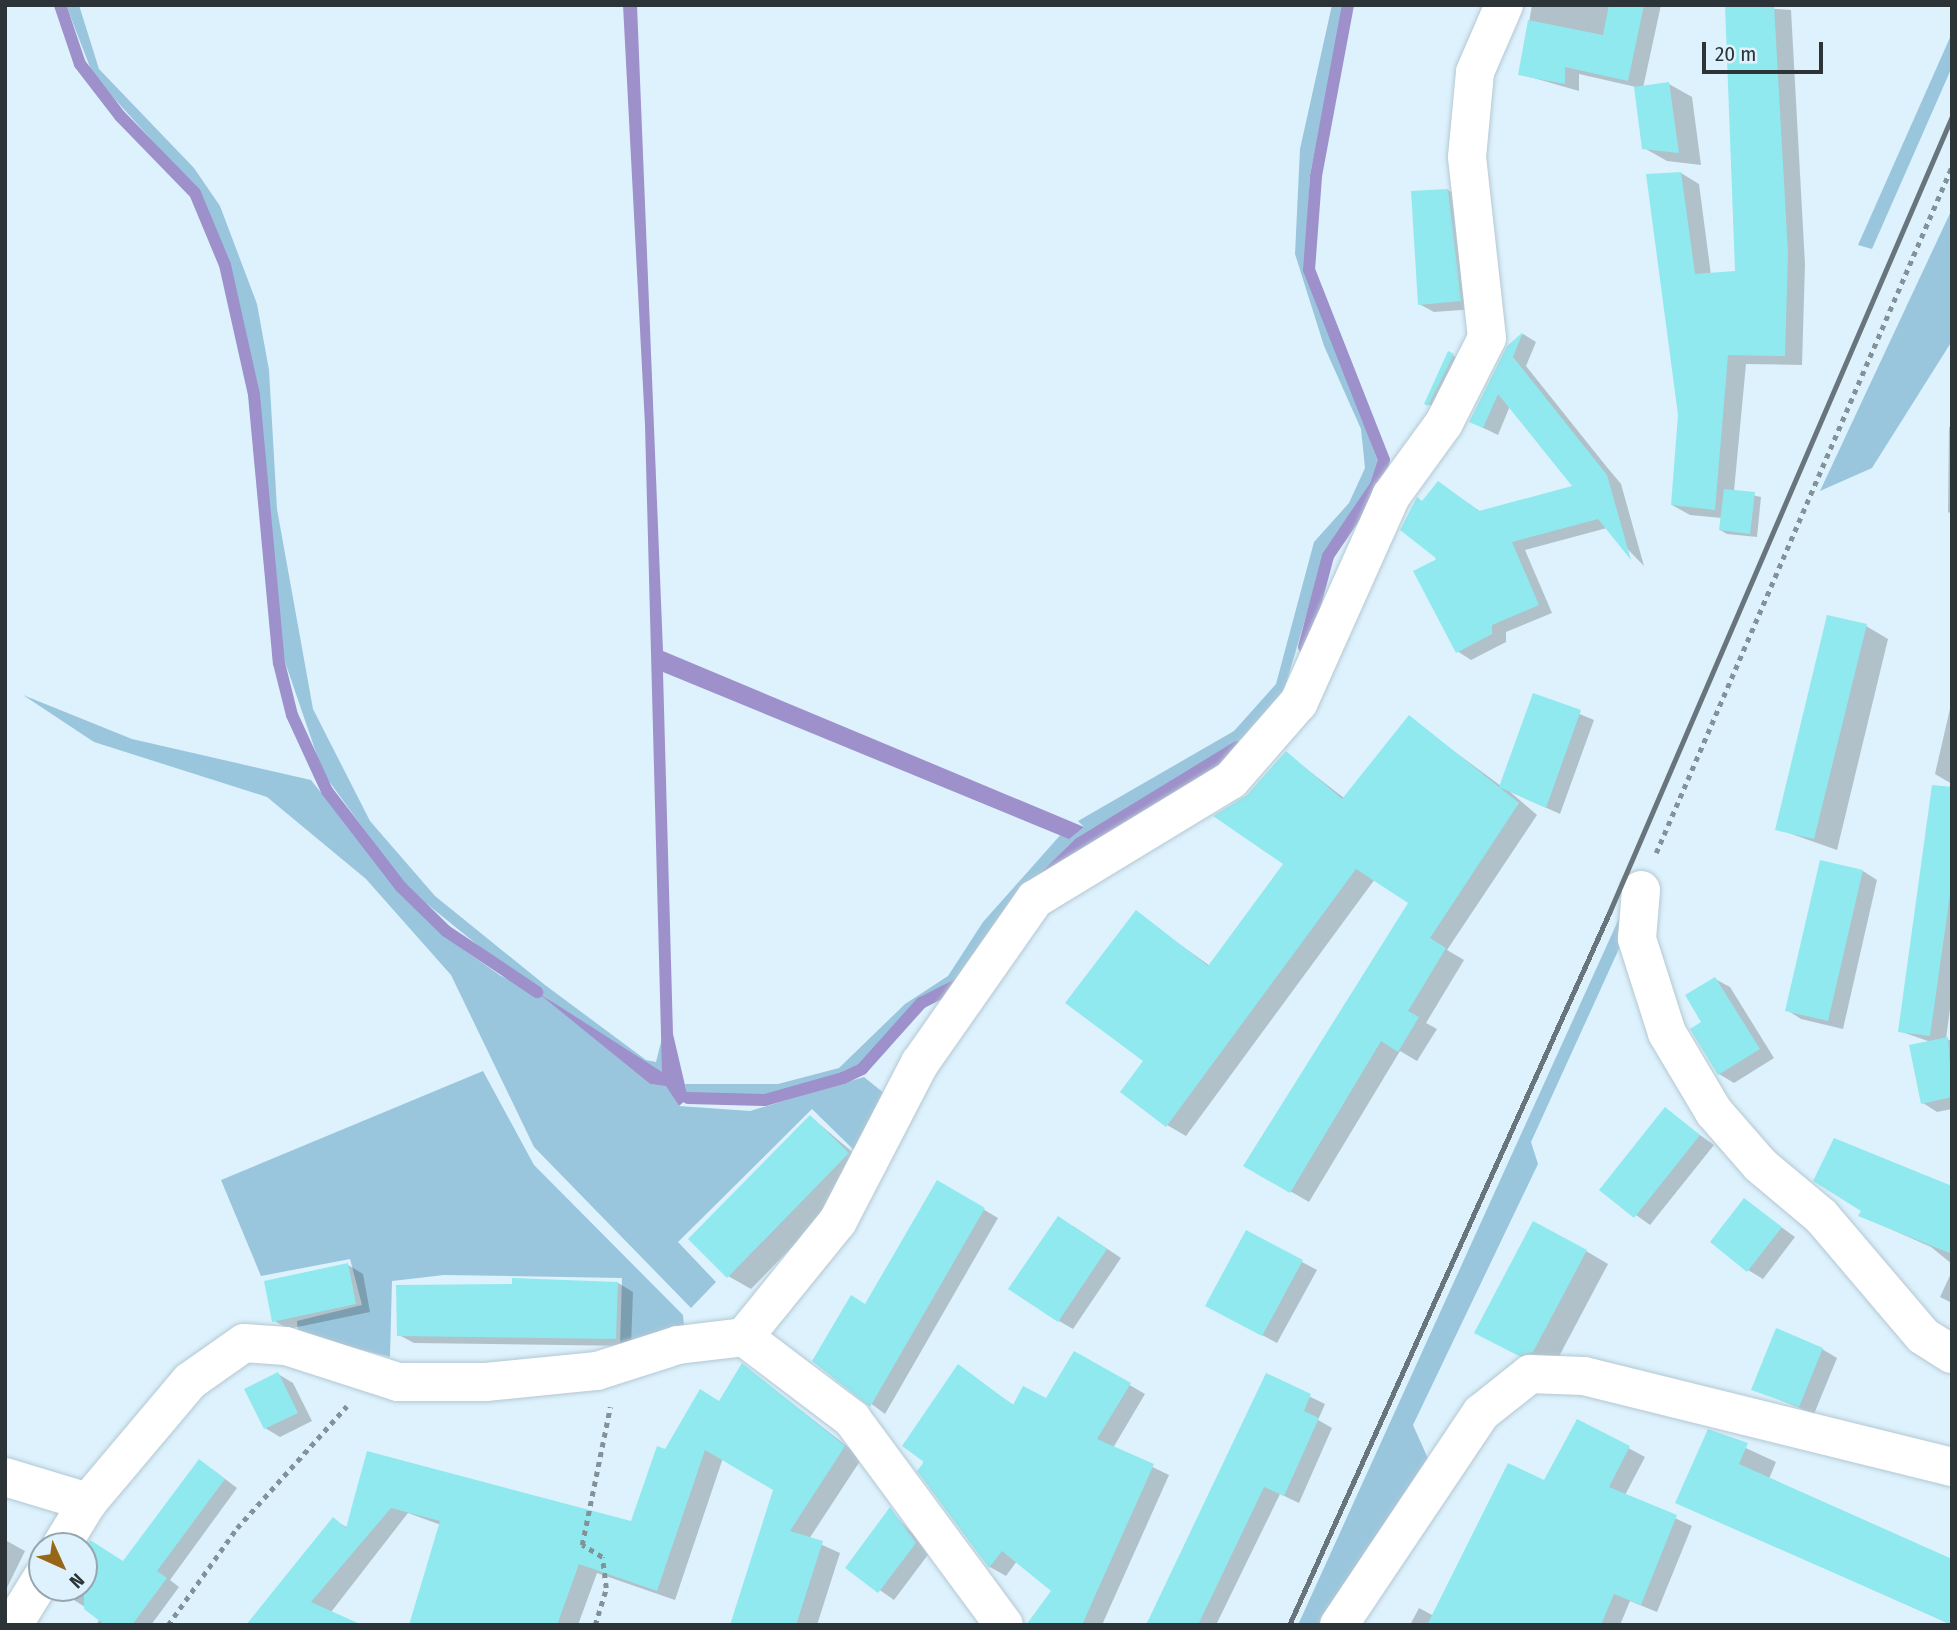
<!DOCTYPE html>
<html>
<head>
<meta charset="utf-8">
<style>
	body { margin:0 }
	#map { position:relative; width:1957px; height:1630px; overflow:hidden; background:#ddf2fd; font-family:"Fira Sans Condensed",sans-serif }
	div>[style] { position:absolute }
	.green>* { inset:0; background:#9ac6dd }
	.water>* { inset:0; background:#9e90cb }
	.shadow>* { inset:0; background:#0003 }
	.stream>* { height:12px; margin:-6px; padding:0 6px; transform-origin:6px; border-radius:6px; background:#9e90cb }
	.building>* { inset:0; background:#90e9ee }
	.path>* { height:4.5px; margin-top:-2.25px; transform-origin:0; background:repeating-linear-gradient(90deg,#839299 0 5px,transparent 0 10px) }
	.roads { filter:drop-shadow(0 0 2px #b4c8d3) drop-shadow(0 0 2px #b4c8d3) }
	.street>* { height:38px; margin:-19px; padding:0 19px; transform-origin:19px; border-radius:19px; background:#fff }
	.rail>* { height:5px; margin:-2.5px; padding:0 2.5px; transform-origin:2.5px; border-radius:2.5px; background:#69757c }
	span { translate:-50% -50%; white-space:nowrap; text-align:center; line-height:1.15; -webkit-text-stroke:6px #ddf2fd; paint-order:stroke }
	.frame { position:absolute; inset:0; border:7px solid #2c3438; pointer-events:none }
	.north { position:absolute; left:28px; top:1532px; width:70px; height:70px; box-sizing:border-box; background:#ddf2fd; border:2px solid #96a6ae; border-radius:50%; rotate:135deg; font-size:19px; font-weight:700; line-height:28px; text-align:center; color:#2c3438 }
	.north::after { content:''; display:block; margin:auto; width:24px; height:32px; background:#986619; clip-path:polygon(50% 0,100% 100%,50% 72%,0 100%) }
	.scale { position:absolute; left:1702px; top:42px; width:121px; height:32px; box-sizing:border-box; border:4px solid #2c3438; border-top:0; padding-left:9px; font-size:21px; line-height:24px; white-space:nowrap; color:#2c3438; -webkit-text-stroke:5px #ddf2fd; paint-order:stroke }
</style>
</head>
<body>
<div id="map">
	<div class="green">
		<i style="clip-path:polygon(66px 5px,79px 5px,99px 69px,194px 168px,220px 206px,257px 304px,269px 370px,277px 509px,313px 709px,370px 821px,435px 896px,545px 985px,646px 1060px,656px 1062px,662px 1038px,662px 1072px,654px 1073px,541px 994px,650px 1084px,666px 1085px,679px 1106px,750px 1111px,864px 1077px,890px 1098px,860px 1156px,812px 1109px,678px 1242px,716px 1282px,691px 1308px,534px 1147px,451px 975px,366px 879px,267px 797px,94px 742px,23px 695px,132px 739px,311px 780px,398px 890px,444px 936px,501px 976px,533px 990px,406px 887px,323px 773px,283px 656px,257px 398px,230px 268px,195px 188px,93px 75px)"></i>
		<i style="clip-path:polygon(1332px 5px,1344px 5px,1310px 175px,1305px 261px,1378px 462px,1373px 485px,1324px 555px,1284px 691px,1265px 719px,1218px 758px,1059px 856px,956px 986px,920px 1002px,861px 1068px,765px 1098px,687px 1096px,685px 1084px,778px 1084px,839px 1068px,905px 1004px,948px 976px,983px 922px,1063px 832px,1069px 838px,1084px 827px,1078px 821px,1234px 731px,1276px 684px,1314px 542px,1349px 503px,1365px 468px,1361px 429px,1324px 346px,1295px 254px,1300px 149px)"></i>
		<i style="clip-path:polygon(1952px 33px,1952px 67px,1872px 249px,1858px 245px)"></i>
		<i style="clip-path:polygon(1952px 209px,1952px 341px,1872px 468px,1820px 491px)"></i>
		<i style="clip-path:polygon(1627px 901px,1628px 929px,1531px 1142px,1538px 1164px,1413px 1425px,1430px 1463px,1326px 1625px,1298px 1625px)"></i>
		<i style="clip-path:polygon(483px 1071px,534px 1165px,683px 1315px,684px 1325px,620px 1346px,622px 1278px,444px 1275px,392px 1281px,390px 1357px,298px 1334px,297px 1321px,362px 1305px,350px 1259px,261px 1276px,221px 1180px)"></i>
	</div>
	<div class="water">
		<i style="clip-path:polygon(623px 5px,637px 5px,663px 651px,1084px 827px,1069px 839px,663px 672px,673px 1034px,688px 1098px,679px 1106px,666px 1086px,650px 1084px,537px 992px,662px 1072px,645px 425px)"></i>
	</div>
	<div class="shadow">
		<i style="clip-path:polygon(1532px 5px,1661px 5px,1643px 88px,1669px 84px,1692px 97px,1701px 165px,1667px 161px,1644px 148px,1636px 87px,1579px 74px,1579px 91px,1520px 74px)"></i>
		<i style="clip-path:polygon(1727px 5px,1791px 10px,1805px 264px,1802px 365px,1746px 364px,1734px 491px,1761px 497px,1757px 537px,1727px 534px,1720px 530px,1722px 518px,1690px 515px,1672px 505px,1680px 415px,1681px 173px,1699px 184px,1711px 275px,1736px 272px)"></i>
		<i style="clip-path:polygon(1448px 190px,1463px 199px,1475px 309px,1434px 312px,1419px 304px)"></i>
		<i style="clip-path:polygon(1523px 334px,1536px 342px,1526px 366px,1606px 466px,1630px 550px,1606px 466px,1621px 484px,1644px 566px,1607px 528px,1525px 550px,1552px 613px,1506px 632px,1506px 642px,1471px 660px,1457px 651px,1423px 503px,1439px 483px,1481px 512px,1575px 487px,1510px 406px,1498px 435px,1471px 422px,1508px 347px)"></i>
		<i style="clip-path:polygon(1448px 353px,1460px 359px,1436px 408px,1426px 403px)"></i>
		<i style="clip-path:polygon(1949px 427px,1952px 427px,1952px 514px,1948px 512px)"></i>
		<i style="clip-path:polygon(1866px 626px,1888px 639px,1837px 850px,1777px 829px)"></i>
		<i style="clip-path:polygon(1534px 695px,1594px 720px,1560px 814px,1509px 791px,1537px 815px,1447px 950px,1464px 960px,1426px 1023px,1437px 1029px,1417px 1061px,1400px 1051px,1309px 1202px,1245px 1165px,1410px 902px,1375px 879px,1186px 1136px,1167px 1125px,1146px 1061px,1136px 913px,1210px 966px,1286px 863px,1248px 796px,1286px 753px,1344px 798px,1409px 718px,1501px 786px)"></i>
		<i style="clip-path:polygon(1952px 700px,1952px 784px,1935px 774px)"></i>
		<i style="clip-path:polygon(1952px 815px,1952px 994px,1946px 1039px,1952px 1041px,1952px 1109px,1937px 1112px,1923px 1103px,1931px 1042px,1899px 1031px)"></i>
		<i style="clip-path:polygon(1863px 871px,1877px 880px,1843px 1029px,1801px 1019px,1787px 1010px)"></i>
		<i style="clip-path:polygon(1715px 979px,1730px 987px,1774px 1058px,1734px 1083px,1719px 1074px,1704px 1023px)"></i>
		<i style="clip-path:polygon(1665px 1110px,1714px 1145px,1650px 1225px,1601px 1190px)"></i>
		<i style="clip-path:polygon(811px 1117px,870px 1167px,751px 1289px,728px 1276px)"></i>
		<i style="clip-path:polygon(937px 1182px,998px 1218px,885px 1414px,814px 1361px,866px 1306px)"></i>
		<i style="clip-path:polygon(1952px 1188px,1952px 1264px,1931px 1247px,1861px 1216px)"></i>
		<i style="clip-path:polygon(1745px 1201px,1795px 1237px,1763px 1279px,1748px 1270px)"></i>
		<i style="clip-path:polygon(1073px 1226px,1121px 1258px,1073px 1329px,1059px 1321px)"></i>
		<i style="clip-path:polygon(1586px 1251px,1608px 1264px,1555px 1364px,1543px 1368px,1499px 1345px)"></i>
		<i style="clip-path:polygon(1302px 1262px,1317px 1270px,1277px 1343px,1222px 1314px)"></i>
		<i style="clip-path:polygon(348px 1265px,363px 1274px,370px 1312px,288px 1329px,273px 1320px)"></i>
		<i style="clip-path:polygon(1952px 1271px,1952px 1303px,1940px 1297px)"></i>
		<i style="clip-path:polygon(618px 1283px,633px 1292px,631px 1346px,414px 1343px,399px 1335px)"></i>
		<i style="clip-path:polygon(1822px 1349px,1837px 1358px,1814px 1414px,1753px 1389px)"></i>
		<i style="clip-path:polygon(1075px 1353px,1145px 1394px,1113px 1448px,1169px 1475px,1102px 1625px,1030px 1625px,1054px 1591px,1017px 1561px,1006px 1576px,990px 1567px,920px 1471px,958px 1367px,1015px 1406px,1047px 1400px)"></i>
		<i style="clip-path:polygon(743px 1365px,862px 1458px,809px 1539px,840px 1553px,817px 1625px,732px 1625px,775px 1489px,723px 1458px,675px 1600px,597px 1573px,578px 1625px,411px 1625px,441px 1525px,408px 1513px,321px 1625px,250px 1625px,333px 1519px,348px 1528px,369px 1453px,632px 1524px,666px 1451px,720px 1403px)"></i>
		<i style="clip-path:polygon(278px 1374px,293px 1383px,312px 1421px,280px 1437px,265px 1428px)"></i>
		<i style="clip-path:polygon(1267px 1376px,1325px 1404px,1318px 1420px,1332px 1428px,1299px 1503px,1280px 1494px,1216px 1625px,1148px 1625px)"></i>
		<i style="clip-path:polygon(1578px 1421px,1645px 1457px,1625px 1495px,1692px 1526px,1657px 1612px,1630px 1601px,1620px 1625px,1410px 1625px,1419px 1608px,1434px 1616px,1544px 1483px)"></i>
		<i style="clip-path:polygon(1709px 1431px,1776px 1462px,1769px 1479px,1952px 1625px,1678px 1502px)"></i>
		<i style="clip-path:polygon(212px 1469px,237px 1488px,170px 1580px,179px 1587px,151px 1625px,96px 1625px,101px 1617px,61px 1592px,84px 1588px,84px 1553px,124px 1563px)"></i>
		<i style="clip-path:polygon(890px 1510px,930px 1552px,894px 1600px,847px 1567px)"></i>
		<i style="clip-path:polygon(5px 1540px,25px 1551px,5px 1592px)"></i>
	</div>
	<div class="stream">
		<i style="left:60px;top:5px;width:62px;rotate:71.3deg"></i>
		<i style="left:80px;top:64px;width:66px;rotate:52.4deg"></i>
		<i style="left:120px;top:116px;width:107px;rotate:45.8deg"></i>
		<i style="left:195px;top:193px;width:78px;rotate:67.4deg"></i>
		<i style="left:225px;top:265px;width:133px;rotate:77.4deg"></i>
		<i style="left:254px;top:395px;width:269px;rotate:84.7deg"></i>
		<i style="left:279px;top:663px;width:54px;rotate:76deg"></i>
		<i style="left:292px;top:715px;width:84px;rotate:65.3deg"></i>
		<i style="left:327px;top:791px;width:121px;rotate:52.4deg"></i>
		<i style="left:401px;top:887px;width:63px;rotate:44.4deg"></i>
		<i style="left:446px;top:931px;width:110px;rotate:33.8deg"></i>
		<i style="left:1304px;top:647px;width:94px;rotate:-75.2deg"></i>
		<i style="left:1328px;top:556px;width:86px;rotate:-55.9deg"></i>
		<i style="left:1376px;top:485px;width:26px;rotate:-72deg"></i>
		<i style="left:1384px;top:460px;width:204px;rotate:-111.5deg"></i>
		<i style="left:1309px;top:270px;width:94px;rotate:-85.7deg"></i>
		<i style="left:1316px;top:176px;width:174px;rotate:-79.4deg"></i>
		<i style="left:1045px;top:877px;width:49px;rotate:-44.2deg"></i>
		<i style="left:1080px;top:843px;width:184px;rotate:-31.4deg"></i>
		<i style="left:688px;top:1098px;width:77px;rotate:1.5deg"></i>
		<i style="left:765px;top:1100px;width:81px;rotate:-15.8deg"></i>
		<i style="left:843px;top:1078px;width:21px;rotate:-25deg"></i>
		<i style="left:862px;top:1069px;width:89px;rotate:-48.2deg"></i>
		<i style="left:921px;top:1003px;width:42px;rotate:-26.6deg"></i>
	</div>
	<div class="building">
		<i style="clip-path:polygon(1609px 5px,1644px 5px,1628px 81px,1565px 67px,1565px 84px,1518px 75px,1528px 20px,1603px 35px)"></i>
		<i style="clip-path:polygon(1725px 5px,1774px 5px,1788px 253px,1785px 356px,1728px 355px,1715px 510px,1671px 505px,1678px 415px,1646px 174px,1681px 172px,1695px 274px,1735px 271px)"></i>
		<i style="clip-path:polygon(1669px 82px,1679px 153px,1642px 149px,1634px 87px)"></i>
		<i style="clip-path:polygon(1448px 189px,1461px 301px,1418px 305px,1411px 191px)"></i>
		<i style="clip-path:polygon(1523px 332px,1513px 357px,1607px 475px,1631px 560px,1598px 519px,1512px 542px,1539px 605px,1492px 625px,1492px 634px,1456px 653px,1413px 571px,1437px 559px,1400px 530px,1417px 497px,1422px 501px,1438px 481px,1479px 511px,1572px 486px,1498px 394px,1483px 428px,1469px 422px,1507px 346px)"></i>
		<i style="clip-path:polygon(1448px 351px,1454px 354px,1428px 406px,1424px 404px)"></i>
		<i style="clip-path:polygon(1724px 489px,1755px 492px,1750px 534px,1719px 530px)"></i>
		<i style="clip-path:polygon(1827px 615px,1867px 624px,1814px 839px,1775px 830px)"></i>
		<i style="clip-path:polygon(1533px 693px,1581px 710px,1546px 808px,1499px 787px)"></i>
		<i style="clip-path:polygon(1409px 715px,1519px 803px,1430px 938px,1446px 948px,1408px 1011px,1419px 1017px,1398px 1052px,1381px 1041px,1290px 1193px,1243px 1166px,1408px 903px,1356px 869px,1166px 1127px,1120px 1092px,1143px 1061px,1065px 1003px,1136px 910px,1208px 966px,1283px 864px,1213px 816px,1247px 795px,1286px 751px,1342px 799px)"></i>
		<i style="clip-path:polygon(1932px 785px,1952px 787px,1952px 880px,1930px 1036px,1898px 1032px)"></i>
		<i style="clip-path:polygon(1820px 860px,1863px 870px,1828px 1021px,1785px 1011px)"></i>
		<i style="clip-path:polygon(1715px 977px,1760px 1049px,1718px 1075px,1690px 1029px,1701px 1022px,1685px 995px)"></i>
		<i style="clip-path:polygon(1948px 1037px,1952px 1097px,1921px 1104px,1909px 1045px)"></i>
		<i style="clip-path:polygon(1665px 1107px,1700px 1135px,1634px 1218px,1599px 1190px)"></i>
		<i style="clip-path:polygon(810px 1115px,849px 1153px,727px 1278px,688px 1239px)"></i>
		<i style="clip-path:polygon(1834px 1138px,1952px 1186px,1952px 1254px,1858px 1216px,1861px 1211px,1813px 1181px)"></i>
		<i style="clip-path:polygon(937px 1180px,985px 1208px,870px 1407px,812px 1361px,851px 1295px,865px 1304px)"></i>
		<i style="clip-path:polygon(1744px 1198px,1782px 1227px,1747px 1272px,1710px 1242px)"></i>
		<i style="clip-path:polygon(1058px 1216px,1107px 1249px,1058px 1322px,1008px 1289px)"></i>
		<i style="clip-path:polygon(1533px 1221px,1587px 1250px,1533px 1352px,1519px 1356px,1474px 1333px)"></i>
		<i style="clip-path:polygon(1246px 1230px,1303px 1260px,1262px 1336px,1205px 1306px)"></i>
		<i style="clip-path:polygon(348px 1263px,356px 1304px,272px 1322px,264px 1281px)"></i>
		<i style="clip-path:polygon(512px 1278px,618px 1282px,616px 1339px,397px 1336px,396px 1285px,512px 1284px)"></i>
		<i style="clip-path:polygon(1776px 1328px,1823px 1348px,1799px 1407px,1751px 1390px)"></i>
		<i style="clip-path:polygon(1074px 1351px,1131px 1383px,1097px 1439px,1154px 1464px,1082px 1625px,1026px 1625px,1051px 1591px,1002px 1551px,989px 1568px,917px 1471px,924px 1462px,902px 1446px,958px 1364px,1013px 1405px,1023px 1386px,1046px 1398px)"></i>
		<i style="clip-path:polygon(742px 1363px,845px 1446px,790px 1531px,823px 1541px,796px 1625px,730px 1625px,773px 1490px,705px 1450px,657px 1591px,579px 1564px,557px 1625px,409px 1625px,440px 1521px,391px 1508px,311px 1602px,362px 1625px,246px 1625px,333px 1517px,346px 1528px,367px 1451px,631px 1521px,657px 1446px,665px 1449px,700px 1389px,719px 1401px)"></i>
		<i style="clip-path:polygon(278px 1372px,298px 1413px,264px 1429px,244px 1389px)"></i>
		<i style="clip-path:polygon(1266px 1373px,1311px 1394px,1304px 1411px,1319px 1418px,1284px 1496px,1264px 1487px,1198px 1625px,1146px 1625px)"></i>
		<i style="clip-path:polygon(1577px 1419px,1630px 1446px,1609px 1487px,1677px 1515px,1641px 1605px,1614px 1594px,1601px 1625px,1427px 1625px,1508px 1463px,1544px 1480px)"></i>
		<i style="clip-path:polygon(1708px 1429px,1748px 1443px,1739px 1464px,1952px 1559px,1952px 1625px,1675px 1503px)"></i>
		<i style="clip-path:polygon(199px 1459px,225px 1479px,157px 1571px,167px 1578px,132px 1625px,105px 1625px,84px 1609px,84px 1550px,90px 1540px,123px 1561px)"></i>
		<i style="clip-path:polygon(890px 1507px,916px 1543px,878px 1593px,845px 1568px)"></i>
	</div>
	<div class="path">
		<i style="left:1656px;top:853px;width:748px;rotate:-66.69deg"></i>
		<i style="left:168px;top:1625px;width:119px;rotate:-54.6deg"></i>
		<i style="left:237px;top:1528px;width:164px;rotate:-48deg"></i>
		<i style="left:595px;top:1625px;width:39px;rotate:-73deg"></i>
		<i style="left:606px;top:1588px;width:31px;rotate:-97deg"></i>
		<i style="left:602px;top:1557px;width:23px;rotate:-149deg"></i>
		<i style="left:582px;top:1545px;width:141px;rotate:-78.5deg"></i>
	</div>
	<div class="roads">
		<div class="street">
			<i style="left:1641px;top:890px;width:49px;rotate:94.7deg"></i>
			<i style="left:1637px;top:939px;width:99px;rotate:72.3deg"></i>
			<i style="left:1667px;top:1033px;width:92px;rotate:59.3deg"></i>
			<i style="left:1714px;top:1112px;width:70px;rotate:49deg"></i>
			<i style="left:1760px;top:1165px;width:80px;rotate:39.9deg"></i>
			<i style="left:1821px;top:1216px;width:157px;rotate:49.6deg"></i>
			<i style="left:1923px;top:1336px;width:34px;rotate:32deg"></i>
			<i style="left:744px;top:1337px;width:136px;rotate:37.2deg"></i>
			<i style="left:852px;top:1419px;width:256px;rotate:53.6deg"></i>
			<i style="left:5px;top:1477px;width:87px;rotate:16.8deg"></i>
			<i style="left:61px;top:1546px;width:52px;rotate:-58.5deg"></i>
			<i style="left:88px;top:1502px;width:158px;rotate:-49.9deg"></i>
			<i style="left:190px;top:1381px;width:66px;rotate:-35.1deg"></i>
			<i style="left:244px;top:1343px;width:42px;rotate:4.1deg"></i>
			<i style="left:286px;top:1346px;width:118px;rotate:17.8deg"></i>
			<i style="left:398px;top:1382px;width:88px"></i>
			<i style="left:486px;top:1382px;width:112px;rotate:-5.7deg"></i>
			<i style="left:597px;top:1371px;width:85px;rotate:-17.8deg"></i>
			<i style="left:678px;top:1345px;width:66px;rotate:-6.9deg"></i>
			<i style="left:744px;top:1337px;width:149px;rotate:-51deg"></i>
			<i style="left:838px;top:1221px;width:178px;rotate:-62.6deg"></i>
			<i style="left:920px;top:1063px;width:200px;rotate:-55deg"></i>
			<i style="left:1035px;top:899px;width:229px;rotate:-31.3deg"></i>
			<i style="left:1231px;top:780px;width:103px;rotate:-48.9deg"></i>
			<i style="left:1299px;top:702px;width:226px;rotate:-65.9deg"></i>
			<i style="left:1391px;top:496px;width:90px;rotate:-54deg"></i>
			<i style="left:1444px;top:423px;width:95px;rotate:-63.2deg"></i>
			<i style="left:1487px;top:338px;width:182px;rotate:-96.3deg"></i>
			<i style="left:1467px;top:157px;width:85px;rotate:-84.6deg"></i>
			<i style="left:1475px;top:72px;width:73px;rotate:-66.6deg"></i>
			<i style="left:13px;top:1625px;width:55px;rotate:-58.3deg"></i>
			<i style="left:1339px;top:1625px;width:255px;rotate:-56.2deg"></i>
			<i style="left:1481px;top:1413px;width:63px;rotate:-38.5deg"></i>
			<i style="left:1530px;top:1374px;width:54px;rotate:2.1deg"></i>
			<i style="left:1584px;top:1376px;width:379px;rotate:13.9deg"></i>
		</div>
	</div>
	<div class="rail">
		<i style="left:1289px;top:1625px;width:781px;rotate:-65.8deg"></i>
		<i style="left:1609px;top:913px;width:868px;rotate:-66.71deg"></i>
	</div>
	<div class="frame"></div>
	<div class="north">N</div>
	<div class="scale">20 m</div>
</div>
</body>
</html>
